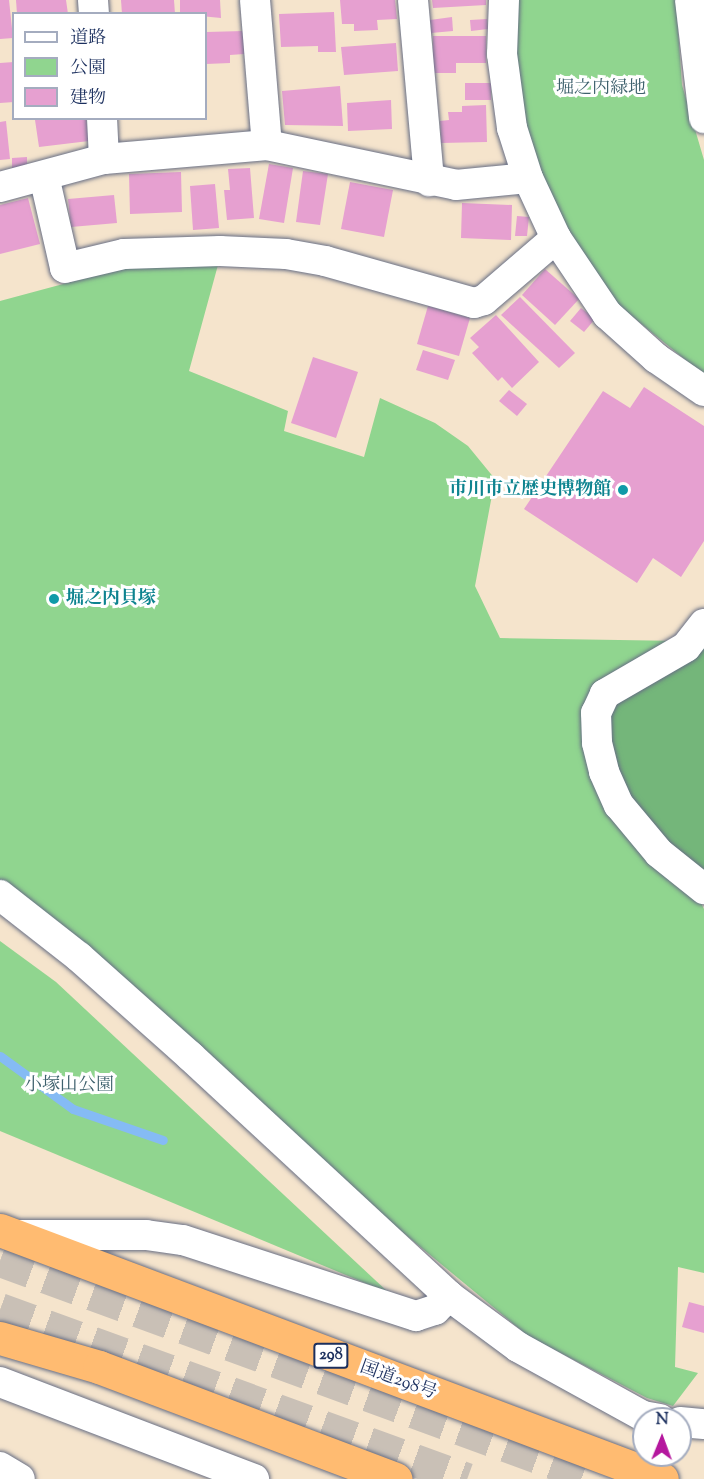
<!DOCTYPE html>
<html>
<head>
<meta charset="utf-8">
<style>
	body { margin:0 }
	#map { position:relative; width:704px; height:1479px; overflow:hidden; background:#f5e4cc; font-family:"Sorts Mill Goudy","Noto Serif JP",serif }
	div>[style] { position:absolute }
	.green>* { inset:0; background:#90d58f }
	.forest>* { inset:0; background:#74b67a }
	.stream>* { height:9px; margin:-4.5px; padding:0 4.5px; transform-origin:4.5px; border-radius:4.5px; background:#85bbf4 }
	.building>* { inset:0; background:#e6a0d0 }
	.highway-tunnel>* { height:33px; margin-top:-16.5px; transform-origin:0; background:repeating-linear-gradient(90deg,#c9c0b6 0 33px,transparent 0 49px) }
	.roads { filter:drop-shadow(0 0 2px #676e84) drop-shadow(0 0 2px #676e84) }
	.minor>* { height:30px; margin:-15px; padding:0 15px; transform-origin:15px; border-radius:15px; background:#fff }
	.highway>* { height:33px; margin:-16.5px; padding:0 16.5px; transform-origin:16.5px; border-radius:16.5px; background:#ffbb71 }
	.dots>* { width:16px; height:16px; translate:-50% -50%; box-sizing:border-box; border:3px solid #fff; border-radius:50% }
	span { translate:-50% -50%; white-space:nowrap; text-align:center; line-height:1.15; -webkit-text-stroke:6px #fff; paint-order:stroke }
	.shield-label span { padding:2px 4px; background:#fff; border:2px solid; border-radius:4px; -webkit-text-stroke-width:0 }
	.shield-label { font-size:16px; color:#1b2f5e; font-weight:700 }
	.park-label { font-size:18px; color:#3e616d }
	.culture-label { font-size:18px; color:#0d838f; font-weight:700 }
	.right { translate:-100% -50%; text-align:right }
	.left { translate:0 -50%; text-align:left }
	.street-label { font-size:18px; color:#1b2f5e }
	.legend { position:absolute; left:12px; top:12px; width:195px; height:108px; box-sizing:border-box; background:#fff; border:2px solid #a4acbf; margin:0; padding:8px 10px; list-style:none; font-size:18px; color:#1b2f5e }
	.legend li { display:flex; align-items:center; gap:12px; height:30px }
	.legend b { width:30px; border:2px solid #a4acbf }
	.north { position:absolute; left:632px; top:1407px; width:60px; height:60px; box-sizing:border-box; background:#fff; border:2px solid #a4acbf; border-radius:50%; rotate:1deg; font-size:16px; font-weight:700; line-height:24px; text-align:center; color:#1b2f5e }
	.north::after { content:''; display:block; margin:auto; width:21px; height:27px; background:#b5179e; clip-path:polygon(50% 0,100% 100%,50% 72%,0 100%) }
</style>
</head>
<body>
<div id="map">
	<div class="green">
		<i style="clip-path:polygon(515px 0,676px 0,682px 85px,704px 160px,704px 375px,612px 300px,545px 191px,523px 124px,513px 54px)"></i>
		<i style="clip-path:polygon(218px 265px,189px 371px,288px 411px,284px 431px,364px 457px,380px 398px,435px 423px,468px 446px,495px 479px,475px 586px,500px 638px,682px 641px,700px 901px,704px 909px,704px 1273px,678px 1267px,675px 1367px,698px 1373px,673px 1406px,647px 1398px,528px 1336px,354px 1192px,0 880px,0 301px,130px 266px)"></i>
		<i style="clip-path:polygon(0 941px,56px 982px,389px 1293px,0 1131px)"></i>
	</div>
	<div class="forest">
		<i style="clip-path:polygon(704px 639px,704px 873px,683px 859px,629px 797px,615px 770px,607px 710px)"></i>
	</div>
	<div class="stream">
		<i style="left:0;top:1056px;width:90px;rotate:36deg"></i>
		<i style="left:73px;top:1109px;width:95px;rotate:19deg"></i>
	</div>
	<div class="building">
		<i style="clip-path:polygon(0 0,9px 0,13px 38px,0 39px)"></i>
		<i style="clip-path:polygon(16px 0,66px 0,68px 14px,17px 14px)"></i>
		<i style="clip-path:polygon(121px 0,174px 0,175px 14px,122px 14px)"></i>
		<i style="clip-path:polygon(180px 0,220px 0,221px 18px,180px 14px)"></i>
		<i style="clip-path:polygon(340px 0,395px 0,397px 19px,377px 20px,378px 30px,354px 31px,354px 24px,342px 24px)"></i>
		<i style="clip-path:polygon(432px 0,486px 0,486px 5px,433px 8px)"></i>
		<i style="clip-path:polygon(334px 12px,336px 52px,318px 52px,318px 46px,281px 47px,279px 14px)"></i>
		<i style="clip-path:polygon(452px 17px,453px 31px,431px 33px,430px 20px)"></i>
		<i style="clip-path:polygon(487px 19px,488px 29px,471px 31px,470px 20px)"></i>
		<i style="clip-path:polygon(244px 31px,244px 54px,230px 55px,230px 63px,206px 64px,206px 32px)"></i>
		<i style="clip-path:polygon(433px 36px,486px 36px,486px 63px,456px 63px,456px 73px,433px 73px)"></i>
		<i style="clip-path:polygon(396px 43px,398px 71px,344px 75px,341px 47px)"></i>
		<i style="clip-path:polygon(14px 62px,14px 102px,0 103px,0 63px)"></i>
		<i style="clip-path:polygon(465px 83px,491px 83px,491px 100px,465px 100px)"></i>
		<i style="clip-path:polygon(340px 86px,343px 126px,285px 125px,282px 91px)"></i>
		<i style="clip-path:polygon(391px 100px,392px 129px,348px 131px,347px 103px)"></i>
		<i style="clip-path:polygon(486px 105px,487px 142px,441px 143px,440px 121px,449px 120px,448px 112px,462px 112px,462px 106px)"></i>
		<i style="clip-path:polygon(29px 118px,86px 118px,89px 141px,39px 147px,35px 120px)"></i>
		<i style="clip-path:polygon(6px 121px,10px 159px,0 160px,0 122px)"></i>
		<i style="clip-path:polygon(27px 157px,27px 168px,12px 169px,12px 158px)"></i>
		<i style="clip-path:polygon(269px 164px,293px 168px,284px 223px,259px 219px)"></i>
		<i style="clip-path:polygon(250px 168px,254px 218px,227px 220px,224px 190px,230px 190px,228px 169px)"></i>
		<i style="clip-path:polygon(303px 171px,328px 174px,320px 225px,296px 222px)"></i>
		<i style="clip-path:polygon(181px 172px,182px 212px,130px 214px,129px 174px)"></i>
		<i style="clip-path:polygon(350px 182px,393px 190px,384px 237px,341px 229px)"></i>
		<i style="clip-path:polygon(215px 184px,219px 228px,193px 230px,190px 186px)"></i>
		<i style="clip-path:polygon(114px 195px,117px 223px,71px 227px,68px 199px)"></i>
		<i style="clip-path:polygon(28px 198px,40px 244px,0 254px,0 205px)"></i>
		<i style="clip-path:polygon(462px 203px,512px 205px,511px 240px,461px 238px)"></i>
		<i style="clip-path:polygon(517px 216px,529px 217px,527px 236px,515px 236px)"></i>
		<i style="clip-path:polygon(545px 269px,579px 299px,555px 325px,522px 295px)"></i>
		<i style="clip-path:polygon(520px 297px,575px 353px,559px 368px,501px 315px)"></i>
		<i style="clip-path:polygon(428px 306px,470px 318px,459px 356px,417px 344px)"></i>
		<i style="clip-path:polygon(581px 308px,595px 319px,584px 332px,570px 321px)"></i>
		<i style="clip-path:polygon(496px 315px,539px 362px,512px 388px,502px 377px,498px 381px,472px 353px,479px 347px,470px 338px)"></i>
		<i style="clip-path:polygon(423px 350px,455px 360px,448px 380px,416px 370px)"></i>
		<i style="clip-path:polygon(313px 357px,358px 372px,336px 438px,291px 423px)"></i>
		<i style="clip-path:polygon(644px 387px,704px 426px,704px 541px,681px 577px,653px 558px,637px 583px,524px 509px,603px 391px,630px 408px)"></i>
		<i style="clip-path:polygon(509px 390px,527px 404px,517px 416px,499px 401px)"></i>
		<i style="clip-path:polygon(689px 1302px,704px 1306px,704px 1333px,682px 1327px)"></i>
	</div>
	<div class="highway-tunnel">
		<i style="left:0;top:1260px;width:637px;rotate:20.11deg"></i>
		<i style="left:0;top:1309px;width:497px;rotate:20deg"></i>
	</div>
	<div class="roads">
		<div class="minor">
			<i style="left:93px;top:0;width:14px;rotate:86deg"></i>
			<i style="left:255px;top:0;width:145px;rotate:85.3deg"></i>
			<i style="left:413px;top:0;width:182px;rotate:84.9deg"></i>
			<i style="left:504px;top:0;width:54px;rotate:92.1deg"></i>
			<i style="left:502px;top:54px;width:75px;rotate:82.3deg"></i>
			<i style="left:512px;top:128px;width:52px;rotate:72.3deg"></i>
			<i style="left:528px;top:178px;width:66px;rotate:65deg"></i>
			<i style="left:556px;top:238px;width:92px;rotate:56.1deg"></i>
			<i style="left:607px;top:314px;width:66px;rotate:41.9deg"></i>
			<i style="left:656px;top:358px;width:58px;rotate:34.5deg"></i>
			<i style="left:690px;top:0;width:119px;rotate:83.2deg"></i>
			<i style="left:102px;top:118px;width:41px;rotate:87.2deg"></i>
			<i style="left:44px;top:176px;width:94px;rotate:77.1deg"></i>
			<i style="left:65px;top:268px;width:61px;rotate:-13.3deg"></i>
			<i style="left:124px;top:254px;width:96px;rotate:-1.8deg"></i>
			<i style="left:220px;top:251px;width:66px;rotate:2.6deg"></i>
			<i style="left:286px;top:254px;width:40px;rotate:10deg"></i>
			<i style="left:325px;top:261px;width:155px;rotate:15.7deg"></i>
			<i style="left:474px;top:303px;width:10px;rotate:-17deg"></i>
			<i style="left:484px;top:300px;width:95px;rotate:-40.7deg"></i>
			<i style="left:0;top:187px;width:108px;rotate:-15.1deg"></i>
			<i style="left:104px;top:159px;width:164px;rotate:-4.9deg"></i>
			<i style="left:267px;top:145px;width:193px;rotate:11.9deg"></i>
			<i style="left:456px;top:185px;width:72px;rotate:-5.6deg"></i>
			<i style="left:704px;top:624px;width:29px;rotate:128deg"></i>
			<i style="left:686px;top:647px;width:94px;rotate:149.9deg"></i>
			<i style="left:605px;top:694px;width:21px;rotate:115deg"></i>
			<i style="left:596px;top:713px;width:30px;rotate:88deg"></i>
			<i style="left:597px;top:743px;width:30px;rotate:76deg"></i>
			<i style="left:604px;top:772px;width:36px;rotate:66deg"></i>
			<i style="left:619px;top:805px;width:62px;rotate:50.2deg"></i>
			<i style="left:659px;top:853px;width:58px;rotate:38.7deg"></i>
			<i style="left:0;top:895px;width:100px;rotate:38.1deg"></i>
			<i style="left:79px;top:957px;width:149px;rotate:41.7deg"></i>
			<i style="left:190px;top:1056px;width:353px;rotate:42.8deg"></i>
			<i style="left:449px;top:1296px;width:86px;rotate:36.5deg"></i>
			<i style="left:518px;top:1347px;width:143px;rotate:28.9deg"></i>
			<i style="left:643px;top:1416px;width:17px;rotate:10deg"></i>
			<i style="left:19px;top:1235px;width:127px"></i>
			<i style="left:146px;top:1235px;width:37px;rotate:8deg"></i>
			<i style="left:183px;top:1240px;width:245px;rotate:18.1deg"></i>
			<i style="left:416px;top:1316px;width:20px;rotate:-18deg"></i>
			<i style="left:435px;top:1310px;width:20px;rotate:-45deg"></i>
			<i style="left:0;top:1382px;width:272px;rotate:20.9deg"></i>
			<i style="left:680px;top:1422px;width:24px;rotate:5deg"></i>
			<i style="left:0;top:1467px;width:23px;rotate:31deg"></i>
		</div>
		<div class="highway">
			<i style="left:0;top:1230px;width:707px;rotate:20.61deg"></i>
			<i style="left:0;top:1338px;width:103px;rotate:16.3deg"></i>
			<i style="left:99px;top:1367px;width:317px;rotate:20.7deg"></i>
		</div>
	</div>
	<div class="dots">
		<i style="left:623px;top:490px;background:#0f9aa8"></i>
		<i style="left:54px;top:599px;background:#0f9aa8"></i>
	</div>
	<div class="shield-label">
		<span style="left:331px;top:1356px">298</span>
	</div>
	<div class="park-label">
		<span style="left:601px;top:89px">堀之内緑地</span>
		<span style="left:69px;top:1086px">小塚山公園</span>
	</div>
	<div class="culture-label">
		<span class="right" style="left:611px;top:490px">市川市立歴史博物館</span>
		<span class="left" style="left:66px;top:599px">堀之内貝塚</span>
	</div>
	<div class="street-label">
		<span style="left:398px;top:1381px;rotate:20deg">国道298号</span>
	</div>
	<ul class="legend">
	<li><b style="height:8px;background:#fff"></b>道路</li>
	<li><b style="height:16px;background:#90d58f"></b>公園</li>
	<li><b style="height:16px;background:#e6a0d0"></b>建物</li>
	</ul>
	<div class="north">N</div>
</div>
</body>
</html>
